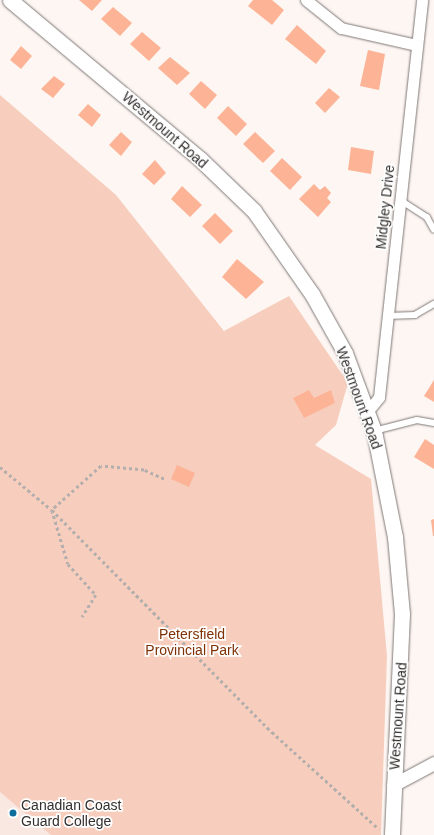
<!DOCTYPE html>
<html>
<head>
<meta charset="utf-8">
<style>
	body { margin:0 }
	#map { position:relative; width:434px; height:835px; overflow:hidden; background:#fdf6f3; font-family:Helvetica,sans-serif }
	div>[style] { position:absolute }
	.built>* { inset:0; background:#f8e8e1 }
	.green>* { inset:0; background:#f7cebd }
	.building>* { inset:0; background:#fdb496 }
	.path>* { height:2.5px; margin-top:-1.25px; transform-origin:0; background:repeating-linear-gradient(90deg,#b4aeac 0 3px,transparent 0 6px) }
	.roads { filter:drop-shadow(0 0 1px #7f7875) drop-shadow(0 0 1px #7f7875) }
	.service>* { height:5.5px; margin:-2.75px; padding:0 2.75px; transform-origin:2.75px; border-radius:2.75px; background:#fff }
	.minor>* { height:11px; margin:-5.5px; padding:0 5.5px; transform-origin:5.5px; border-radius:5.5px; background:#fff }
	.tertiary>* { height:13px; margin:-6.5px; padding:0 6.5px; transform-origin:6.5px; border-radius:6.5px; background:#fff }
	.secondary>* { height:15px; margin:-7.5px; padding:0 7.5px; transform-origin:7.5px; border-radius:7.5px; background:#fff }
	.dots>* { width:11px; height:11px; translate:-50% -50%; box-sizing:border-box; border:2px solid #fff; border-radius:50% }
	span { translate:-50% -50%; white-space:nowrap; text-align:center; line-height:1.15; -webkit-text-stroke:3.5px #fff; paint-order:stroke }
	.street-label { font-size:14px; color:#322f2e }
	.park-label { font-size:14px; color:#7e3003 }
	.poi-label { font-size:14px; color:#322f2e }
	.left { translate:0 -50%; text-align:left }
</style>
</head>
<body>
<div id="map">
	<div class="built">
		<i style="clip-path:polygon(0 791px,51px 835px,0 835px)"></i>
	</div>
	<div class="green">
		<i style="clip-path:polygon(0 95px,116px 195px,224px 331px,289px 296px,348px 383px,336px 425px,315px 445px,371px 479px,387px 656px,381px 835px,51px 835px,0 792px)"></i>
	</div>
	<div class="building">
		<i style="clip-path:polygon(79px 0,102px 0,92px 11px)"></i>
		<i style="clip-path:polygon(253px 0,272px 0,284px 10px,272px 25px,248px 6px)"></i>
		<i style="clip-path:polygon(113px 7px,132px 23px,120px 36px,101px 19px)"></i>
		<i style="clip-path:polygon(297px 25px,326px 51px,316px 64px,285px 39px)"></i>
		<i style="clip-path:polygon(142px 32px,161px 48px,149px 61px,130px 44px)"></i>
		<i style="clip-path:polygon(21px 46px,32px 56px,21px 69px,10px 60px)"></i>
		<i style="clip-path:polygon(368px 50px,385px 54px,379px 90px,360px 86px)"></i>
		<i style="clip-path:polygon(170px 57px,190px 73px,177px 85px,158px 68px)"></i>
		<i style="clip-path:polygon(54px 76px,65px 84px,53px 98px,41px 89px)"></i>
		<i style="clip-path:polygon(201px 81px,217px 95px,205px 109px,189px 94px)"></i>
		<i style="clip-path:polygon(329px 88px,340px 97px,325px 113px,315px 103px)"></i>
		<i style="clip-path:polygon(88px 104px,101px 115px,92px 127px,78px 115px)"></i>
		<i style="clip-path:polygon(228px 106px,247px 124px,236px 136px,217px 118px)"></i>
		<i style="clip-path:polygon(121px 132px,132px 142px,121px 156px,109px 145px)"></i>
		<i style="clip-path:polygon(255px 132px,275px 151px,263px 163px,243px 144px)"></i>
		<i style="clip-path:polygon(351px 147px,374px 151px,371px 174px,348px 170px)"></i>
		<i style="clip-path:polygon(282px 158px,302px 177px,290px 190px,270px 171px)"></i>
		<i style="clip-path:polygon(155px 160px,166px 173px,154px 185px,142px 174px)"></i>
		<i style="clip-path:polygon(314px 184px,320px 190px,325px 186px,331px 193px,327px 198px,331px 202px,318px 217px,299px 199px)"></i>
		<i style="clip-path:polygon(182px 186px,202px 205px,190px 217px,171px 199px)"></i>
		<i style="clip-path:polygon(215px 213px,233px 231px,220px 244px,202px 226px)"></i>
		<i style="clip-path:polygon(237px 259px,264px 282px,246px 299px,222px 277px)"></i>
		<i style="clip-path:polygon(434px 380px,434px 402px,424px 396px)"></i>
		<i style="clip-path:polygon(309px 390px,314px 398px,331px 390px,335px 403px,304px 418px,293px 398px)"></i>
		<i style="clip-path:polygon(425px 439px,434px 445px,434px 469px,414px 457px)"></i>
		<i style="clip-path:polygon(177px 465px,195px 473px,189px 487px,171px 479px)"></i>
		<i style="clip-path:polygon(434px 519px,434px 536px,433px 536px,431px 520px)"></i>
	</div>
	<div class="path">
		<i style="left:0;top:467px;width:67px;rotate:39.6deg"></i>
		<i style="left:52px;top:510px;width:56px;rotate:73.5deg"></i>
		<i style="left:68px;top:564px;width:42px;rotate:47.9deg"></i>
		<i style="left:96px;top:595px;width:26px;rotate:122deg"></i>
		<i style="left:164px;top:479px;width:22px;rotate:-156deg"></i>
		<i style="left:144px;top:470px;width:43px;rotate:-174.7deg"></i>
		<i style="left:101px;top:466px;width:66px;rotate:138.1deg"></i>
		<i style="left:52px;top:510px;width:313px;rotate:45.3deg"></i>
		<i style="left:272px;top:732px;width:144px;rotate:42.2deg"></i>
	</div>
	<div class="roads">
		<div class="service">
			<i style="left:402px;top:201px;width:30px;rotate:33deg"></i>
			<i style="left:427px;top:217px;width:14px;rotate:60deg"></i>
			<i style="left:387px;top:316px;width:28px;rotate:-2deg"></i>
			<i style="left:415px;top:315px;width:22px;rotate:-30deg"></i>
			<i style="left:374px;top:431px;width:44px;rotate:-14.3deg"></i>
			<i style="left:417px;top:420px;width:17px;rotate:10deg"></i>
		</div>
		<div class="minor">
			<i style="left:306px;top:0;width:45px;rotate:38.7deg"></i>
			<i style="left:341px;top:28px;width:78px;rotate:12.6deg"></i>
			<i style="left:367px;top:412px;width:19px;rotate:-51deg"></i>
			<i style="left:379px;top:397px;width:399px;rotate:-83.8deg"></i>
		</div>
		<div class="tertiary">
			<i style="left:393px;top:785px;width:47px;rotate:-28.2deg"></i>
		</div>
		<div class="secondary">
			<i style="left:10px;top:0;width:248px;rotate:39.9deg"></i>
			<i style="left:200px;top:159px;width:75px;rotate:43.9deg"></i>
			<i style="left:254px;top:211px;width:101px;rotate:55.1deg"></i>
			<i style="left:312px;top:294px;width:68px;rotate:60.8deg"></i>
			<i style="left:345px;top:353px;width:83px;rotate:69.6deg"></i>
			<i style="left:374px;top:431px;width:108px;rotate:78.8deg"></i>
			<i style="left:395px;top:537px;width:77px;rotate:84.8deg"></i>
			<i style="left:402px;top:614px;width:221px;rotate:92.6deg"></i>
		</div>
	</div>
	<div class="dots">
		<i style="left:13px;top:813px;background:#0f6d9c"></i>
	</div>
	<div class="street-label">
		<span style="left:165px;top:130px;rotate:41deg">Westmount Road</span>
		<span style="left:385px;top:207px;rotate:-84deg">Midgley Drive</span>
		<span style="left:359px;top:398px;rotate:70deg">Westmount Road</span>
		<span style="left:398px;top:716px;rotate:-86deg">Westmount Road</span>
	</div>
	<div class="park-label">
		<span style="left:192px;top:642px">Petersfield<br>Provincial Park</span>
	</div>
	<div class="poi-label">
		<span class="left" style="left:21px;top:813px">Canadian Coast<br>Guard College</span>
	</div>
</div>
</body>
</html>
